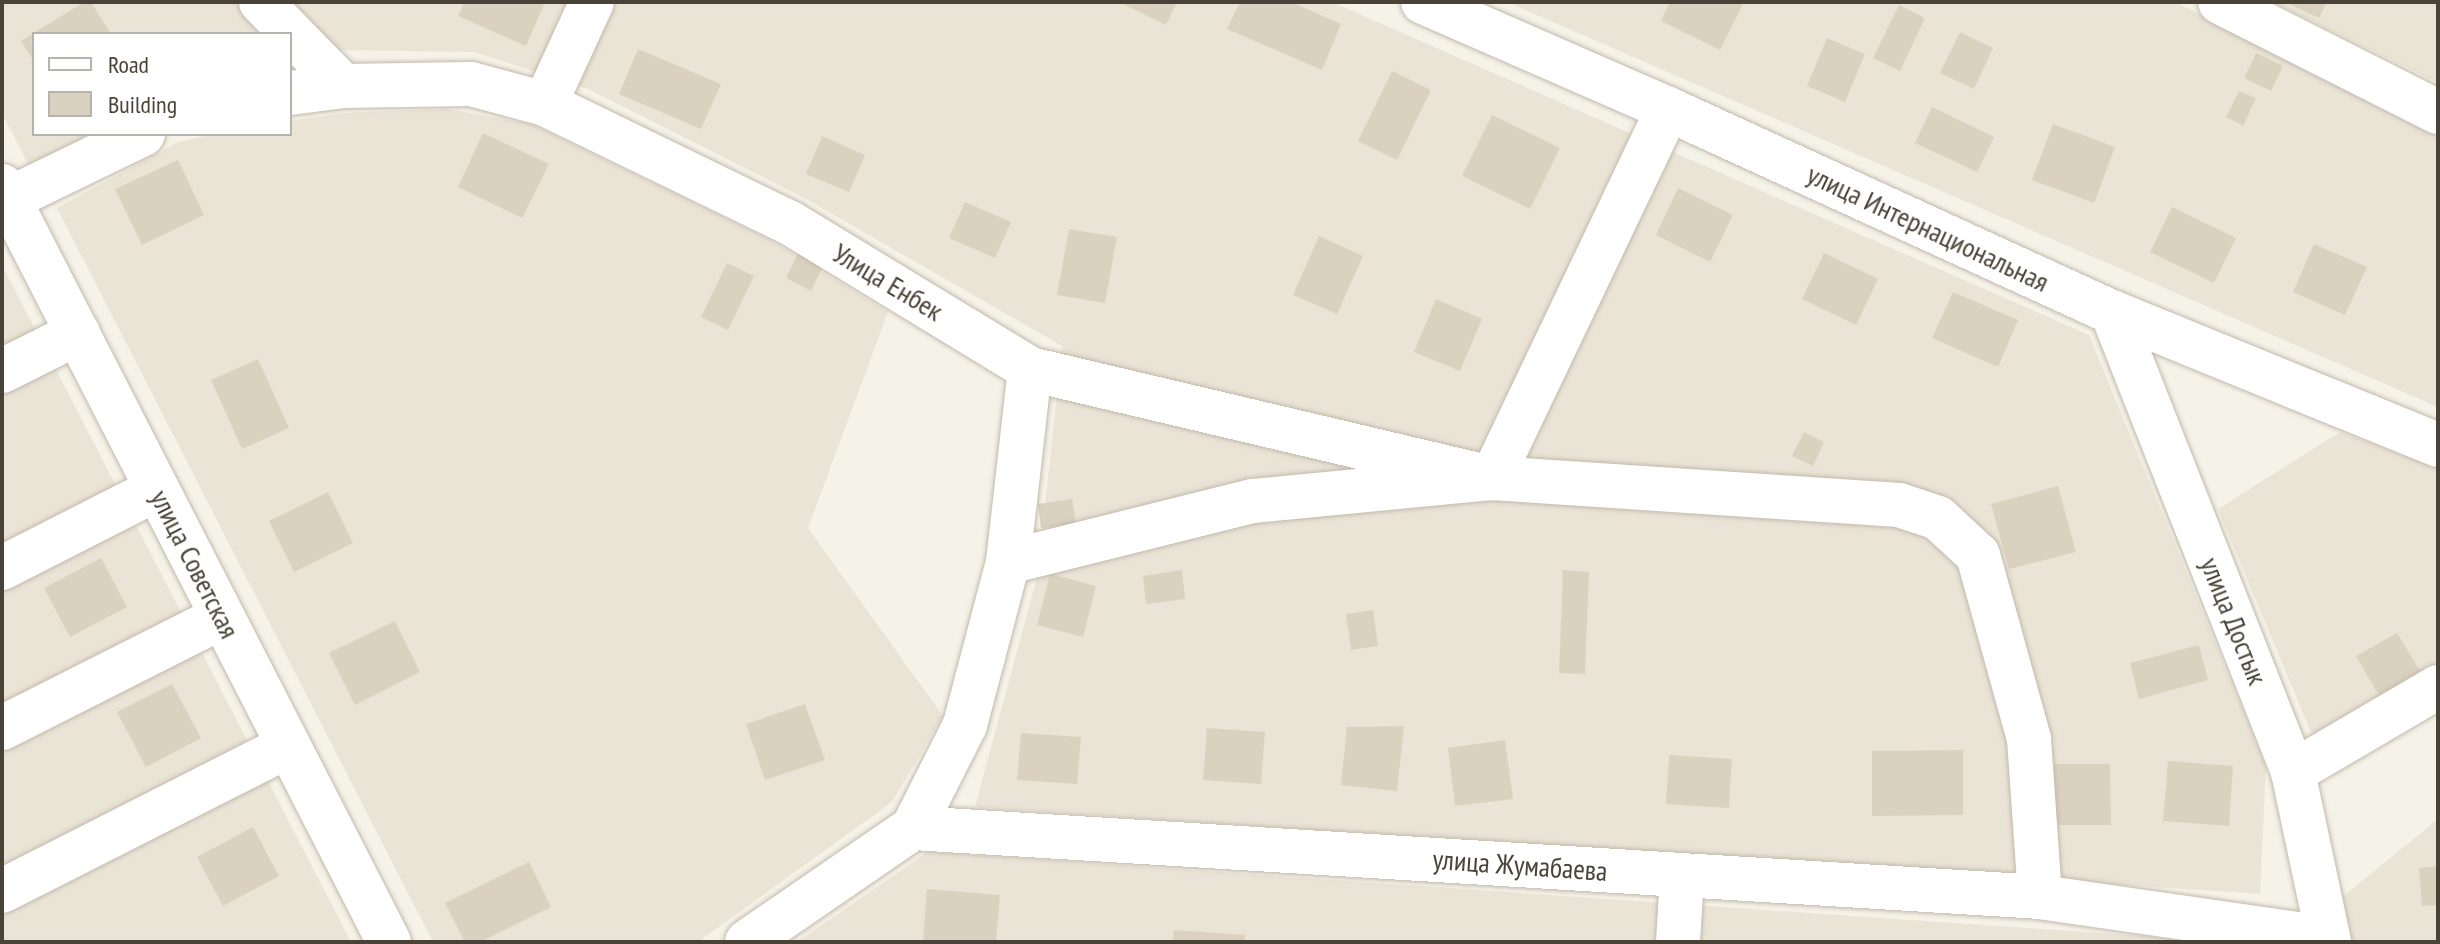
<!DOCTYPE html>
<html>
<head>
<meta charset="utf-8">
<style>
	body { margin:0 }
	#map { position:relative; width:2440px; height:944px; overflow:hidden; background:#f5f2e8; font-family:"PT Sans Narrow",sans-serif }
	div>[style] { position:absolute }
	.residential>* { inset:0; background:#eae4d6 }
	.building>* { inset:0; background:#dbd1bf }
	.roads { filter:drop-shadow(0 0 2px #c2baaa) drop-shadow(0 0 2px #c2baaa) }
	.minor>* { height:44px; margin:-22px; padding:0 22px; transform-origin:22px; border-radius:22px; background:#fff }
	span { translate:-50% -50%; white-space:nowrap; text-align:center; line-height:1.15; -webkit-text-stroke:8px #fff; paint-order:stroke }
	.street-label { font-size:28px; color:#494236 }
	.frame { position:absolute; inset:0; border:4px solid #494236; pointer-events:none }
	.legend { position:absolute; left:32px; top:32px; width:260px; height:104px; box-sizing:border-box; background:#fff; border:2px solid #b6b3af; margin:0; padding:10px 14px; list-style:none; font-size:24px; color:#494236 }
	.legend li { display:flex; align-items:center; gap:16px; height:40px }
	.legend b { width:40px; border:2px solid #b6b3af }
</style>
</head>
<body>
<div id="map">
	<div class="residential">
		<i style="clip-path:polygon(2px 2px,1332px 2px,2089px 335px,2266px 766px,2260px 894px,975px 807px,1038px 573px,1062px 346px,806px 199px,588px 89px,474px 52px,335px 50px,290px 34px,34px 34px,34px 134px,90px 134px,29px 166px,2px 113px)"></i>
		<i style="clip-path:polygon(1507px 2px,2175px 2px,2438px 131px,2438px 407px)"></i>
		<i style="clip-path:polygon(2274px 2px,2438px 2px,2438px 83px)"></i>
		<i style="clip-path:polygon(447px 109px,531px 124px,770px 240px,888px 312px,808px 528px,943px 716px,892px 802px,698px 942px,433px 942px,57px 208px,178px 142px,215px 134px,290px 134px,290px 121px,344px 113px)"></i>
		<i style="clip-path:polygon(2px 265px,351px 942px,2px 942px)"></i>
		<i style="clip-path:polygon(2340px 432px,2438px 468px,2438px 663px,2312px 735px,2218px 509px)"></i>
		<i style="clip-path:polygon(2438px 819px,2438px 942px,2353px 942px,2325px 911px)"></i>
		<i style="clip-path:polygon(928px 852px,2229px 942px,797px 942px)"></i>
	</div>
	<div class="building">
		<i style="clip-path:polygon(84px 2px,91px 2px,111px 34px,34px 34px,34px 61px,21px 41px)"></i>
		<i style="clip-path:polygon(464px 2px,545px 2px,526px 46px,458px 16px)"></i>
		<i style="clip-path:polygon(1119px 2px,1177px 2px,1166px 25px)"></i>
		<i style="clip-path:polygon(1240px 2px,1291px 2px,1341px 24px,1322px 70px,1227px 29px)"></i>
		<i style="clip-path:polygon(1670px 2px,1744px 2px,1720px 50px,1661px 21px)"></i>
		<i style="clip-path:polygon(2285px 2px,2327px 2px,2319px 18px)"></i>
		<i style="clip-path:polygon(1899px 5px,1925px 18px,1900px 71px,1873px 58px)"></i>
		<i style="clip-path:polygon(1960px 32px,1993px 48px,1974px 89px,1940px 73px)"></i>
		<i style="clip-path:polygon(1827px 38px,1865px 54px,1845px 102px,1807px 86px)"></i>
		<i style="clip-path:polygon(638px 49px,721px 84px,701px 129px,619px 94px)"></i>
		<i style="clip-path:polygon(2256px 53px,2283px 66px,2271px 91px,2244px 78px)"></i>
		<i style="clip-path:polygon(1392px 71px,1431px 90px,1397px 160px,1358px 141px)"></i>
		<i style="clip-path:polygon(2239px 91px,2256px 98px,2243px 126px,2226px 117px)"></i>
		<i style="clip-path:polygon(1932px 107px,1994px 137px,1977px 172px,1915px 143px)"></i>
		<i style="clip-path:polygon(1492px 115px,1560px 148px,1530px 209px,1462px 176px)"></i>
		<i style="clip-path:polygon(2053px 124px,2115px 147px,2094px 203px,2032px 180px)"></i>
		<i style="clip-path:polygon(483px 133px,549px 164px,522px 218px,458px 187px)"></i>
		<i style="clip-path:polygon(822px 136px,865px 155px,849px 192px,806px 174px)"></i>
		<i style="clip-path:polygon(178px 160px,204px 215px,142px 245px,115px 189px)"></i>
		<i style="clip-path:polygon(1678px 188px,1733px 215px,1710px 262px,1656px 235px)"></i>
		<i style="clip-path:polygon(965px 202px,1011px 222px,995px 258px,949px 238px)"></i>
		<i style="clip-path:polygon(2172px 207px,2236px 238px,2214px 283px,2150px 252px)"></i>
		<i style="clip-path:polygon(1069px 229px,1117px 237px,1105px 303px,1057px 295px)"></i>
		<i style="clip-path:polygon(1319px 236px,1363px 256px,1337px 314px,1293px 295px)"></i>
		<i style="clip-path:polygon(2314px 244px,2367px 267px,2345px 315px,2293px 292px)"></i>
		<i style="clip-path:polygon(798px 253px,824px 265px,811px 291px,786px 278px)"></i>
		<i style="clip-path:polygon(1824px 253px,1878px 279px,1856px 325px,1802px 299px)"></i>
		<i style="clip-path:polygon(727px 263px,754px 276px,728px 330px,701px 317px)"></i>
		<i style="clip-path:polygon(1953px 292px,2018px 320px,1998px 367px,1932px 338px)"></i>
		<i style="clip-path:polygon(1436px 299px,1482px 319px,1460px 371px,1414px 352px)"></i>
		<i style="clip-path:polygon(258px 359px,289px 428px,242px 449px,211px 380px)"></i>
		<i style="clip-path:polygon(1804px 432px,1824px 442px,1813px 466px,1792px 456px)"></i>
		<i style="clip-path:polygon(2058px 486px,2076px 552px,2009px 569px,1991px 504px)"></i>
		<i style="clip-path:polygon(328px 492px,353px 543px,294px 572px,269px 521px)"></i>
		<i style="clip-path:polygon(1072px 499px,1076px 524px,1041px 528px,1038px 504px)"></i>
		<i style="clip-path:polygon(101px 558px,127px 607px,70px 637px,44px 588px)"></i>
		<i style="clip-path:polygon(1182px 570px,1185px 599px,1146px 604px,1143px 576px)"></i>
		<i style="clip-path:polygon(1563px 570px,1589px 572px,1585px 674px,1559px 673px)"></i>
		<i style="clip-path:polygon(1050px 574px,1096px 586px,1083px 637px,1037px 625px)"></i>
		<i style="clip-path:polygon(1373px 610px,1378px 646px,1351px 650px,1346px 614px)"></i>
		<i style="clip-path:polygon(395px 621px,420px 672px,355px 705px,329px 653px)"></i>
		<i style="clip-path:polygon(2397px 633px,2421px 673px,2380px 697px,2356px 656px)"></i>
		<i style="clip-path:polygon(2199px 645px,2208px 680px,2139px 699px,2130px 663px)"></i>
		<i style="clip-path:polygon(172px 684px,201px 738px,146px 767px,117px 712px)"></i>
		<i style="clip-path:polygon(805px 704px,825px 760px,765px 780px,746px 724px)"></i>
		<i style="clip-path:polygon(1404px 726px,1397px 791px,1341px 785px,1347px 727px)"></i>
		<i style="clip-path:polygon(1207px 728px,1265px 732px,1261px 784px,1203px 780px)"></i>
		<i style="clip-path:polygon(1021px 733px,1081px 737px,1077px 784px,1017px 780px)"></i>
		<i style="clip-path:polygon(1505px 740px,1513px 799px,1455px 806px,1448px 748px)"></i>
		<i style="clip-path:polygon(1963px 750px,1963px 815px,1872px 816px,1872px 751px)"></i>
		<i style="clip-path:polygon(1669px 755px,1732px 759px,1729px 808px,1666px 804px)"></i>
		<i style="clip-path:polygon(2168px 761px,2233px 766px,2229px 826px,2163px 821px)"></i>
		<i style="clip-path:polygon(2054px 764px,2110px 764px,2111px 825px,2055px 825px)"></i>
		<i style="clip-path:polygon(253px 827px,279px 876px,223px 906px,197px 857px)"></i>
		<i style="clip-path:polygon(529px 862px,551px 907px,480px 942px,465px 942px,445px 903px)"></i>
		<i style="clip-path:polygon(2438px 866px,2438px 905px,2422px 906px,2419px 868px)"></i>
		<i style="clip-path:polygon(927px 889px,1000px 895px,996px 942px,923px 942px)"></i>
		<i style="clip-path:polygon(1174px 930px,1245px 935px,1244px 942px,1173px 942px)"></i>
	</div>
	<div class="roads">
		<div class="minor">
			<i style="left:261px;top:2px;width:117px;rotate:45.7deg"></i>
			<i style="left:1423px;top:2px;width:267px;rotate:23.6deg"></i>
			<i style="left:1668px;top:109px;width:488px;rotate:24.6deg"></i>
			<i style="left:2112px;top:312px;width:352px;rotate:22.2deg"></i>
			<i style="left:2220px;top:2px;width:244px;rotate:26.8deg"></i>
			<i style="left:290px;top:93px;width:53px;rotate:-7.5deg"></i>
			<i style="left:343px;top:86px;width:128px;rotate:-0.9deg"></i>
			<i style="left:471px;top:84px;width:77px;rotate:15.1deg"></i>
			<i style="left:545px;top:104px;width:272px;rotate:25.9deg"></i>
			<i style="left:790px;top:223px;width:281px;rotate:31.3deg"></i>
			<i style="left:1030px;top:369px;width:194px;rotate:96.5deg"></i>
			<i style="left:1008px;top:562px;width:169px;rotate:104.8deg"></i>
			<i style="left:965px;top:725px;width:115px;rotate:116.8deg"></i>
			<i style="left:545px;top:104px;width:112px;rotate:-65.3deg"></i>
			<i style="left:2px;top:186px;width:849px;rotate:62.89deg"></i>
			<i style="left:9px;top:199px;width:149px;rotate:-25.9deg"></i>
			<i style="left:2112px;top:312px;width:494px;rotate:68.5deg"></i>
			<i style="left:2293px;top:772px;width:174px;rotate:78deg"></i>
			<i style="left:1030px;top:369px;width:475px;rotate:13.3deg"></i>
			<i style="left:1492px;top:478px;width:408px;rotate:3.8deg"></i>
			<i style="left:1899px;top:505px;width:41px;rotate:18.4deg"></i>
			<i style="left:1938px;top:518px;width:54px;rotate:42.8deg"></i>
			<i style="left:1978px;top:555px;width:191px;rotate:74.5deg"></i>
			<i style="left:2029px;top:739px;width:158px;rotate:86deg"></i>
			<i style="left:2px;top:371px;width:85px;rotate:-26.6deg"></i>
			<i style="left:1008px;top:562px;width:252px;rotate:-14deg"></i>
			<i style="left:1253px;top:501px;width:240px;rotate:-5.5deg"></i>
			<i style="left:1492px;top:478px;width:409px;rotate:-64.5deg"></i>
			<i style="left:2px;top:568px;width:174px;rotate:-27deg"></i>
			<i style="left:2px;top:728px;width:246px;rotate:-26.8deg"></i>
			<i style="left:2293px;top:772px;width:168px;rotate:-30.4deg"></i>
			<i style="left:2px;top:891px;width:321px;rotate:-26.9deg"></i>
			<i style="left:747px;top:942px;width:201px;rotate:-34.5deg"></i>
			<i style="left:913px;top:828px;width:1129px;rotate:3.5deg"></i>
			<i style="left:2040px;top:897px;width:289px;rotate:8.2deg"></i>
			<i style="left:1678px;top:942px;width:66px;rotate:-86.5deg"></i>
		</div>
	</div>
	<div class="street-label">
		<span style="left:1928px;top:228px;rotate:25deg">улица Интернациональная</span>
		<span style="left:888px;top:282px;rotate:31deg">Улица Енбек</span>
		<span style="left:195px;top:564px;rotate:63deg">улица Советская</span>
		<span style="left:2234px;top:621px;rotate:68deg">улица Достык</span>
		<span style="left:1520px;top:865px;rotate:4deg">улица Жумабаева</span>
	</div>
	<div class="frame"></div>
	<ul class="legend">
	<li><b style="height:10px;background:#fff"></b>Road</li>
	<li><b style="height:22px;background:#dbd1bf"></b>Building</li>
	</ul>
</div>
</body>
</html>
